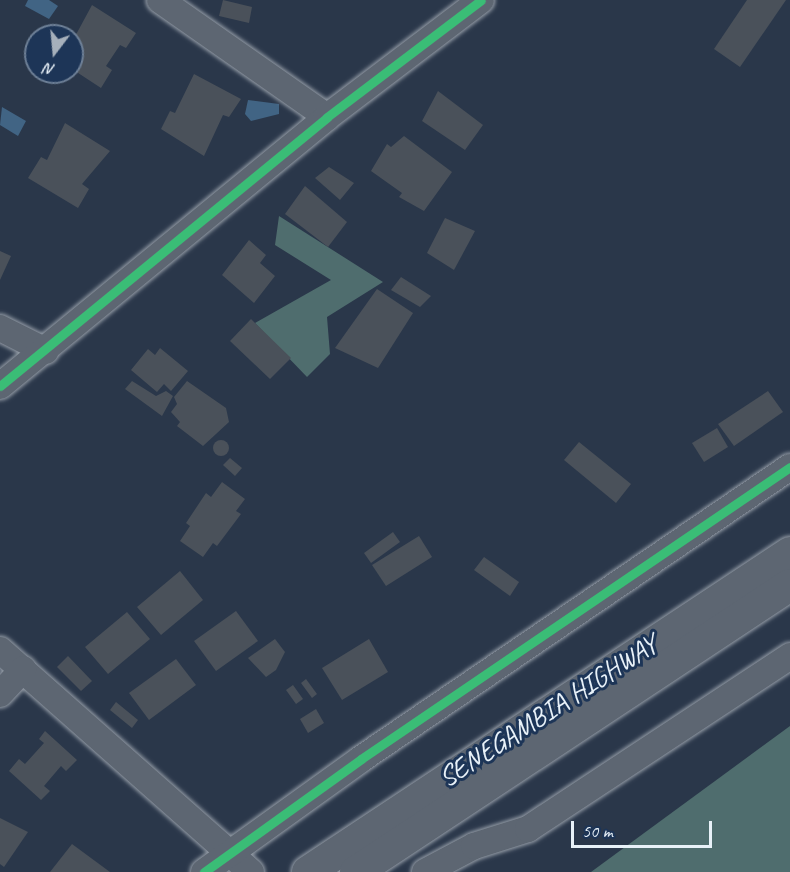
<!DOCTYPE html>
<html>
<head>
<meta charset="utf-8">
<style>
	body { margin:0 }
	#map { position:relative; width:790px; height:872px; overflow:hidden; background:#2a374a; font-family:Caveat,sans-serif }
	div>[style] { position:absolute }
	.green>* { inset:0; background:#4f6d6e }
	.water>* { inset:0; background:#416484 }
	.building>* { inset:0; background:#4a515a }
	.round { border-radius:50% }
	.roads { filter:drop-shadow(0 0 2px #959da7) drop-shadow(0 0 2px #959da7) }
	.minor>* { height:26px; margin:-13px; padding:0 13px; transform-origin:13px; border-radius:13px; background:#5d6672 }
	.major>* { height:32px; margin:-16px; padding:0 16px; transform-origin:16px; border-radius:16px; background:#5d6672 }
	.cycleway>* { height:9px; margin:-4.5px; padding:0 4.5px; transform-origin:4.5px; border-radius:4.5px; background:#3abd76 }
	span { translate:-50% -50%; white-space:nowrap; text-align:center; line-height:1.15; -webkit-text-stroke:6px #1d3557; paint-order:stroke }
	.street-label { font-size:28px; color:#e8f1f8 }
	.north { position:absolute; left:24px; top:24px; width:60px; height:60px; box-sizing:border-box; background:#1d3557; border:2px solid #6e8097; border-radius:50%; rotate:196deg; font-size:16px; font-weight:700; line-height:24px; text-align:center; color:#e8f1f8 }
	.north::after { content:''; display:block; margin:auto; width:21px; height:27px; background:#a6b0bb; clip-path:polygon(50% 0,100% 100%,50% 72%,0 100%) }
	.scale { position:absolute; left:571px; top:821px; width:141px; height:27px; box-sizing:border-box; border:3px solid #e8f1f8; border-top:0; padding-left:8px; font-size:18px; line-height:21px; white-space:nowrap; color:#e8f1f8; -webkit-text-stroke:4px #1d3557; paint-order:stroke }
</style>
</head>
<body>
<div id="map">
	<div class="green">
		<i style="clip-path:polygon(279px 216px,383px 282px,327px 317px,330px 354px,307px 377px,255px 323px,331px 280px,275px 245px)"></i>
		<i style="clip-path:polygon(790px 726px,790px 872px,591px 872px)"></i>
	</div>
	<div class="water">
		<i style="clip-path:polygon(28px 0,49px 0,58px 6px,49px 19px,25px 6px)"></i>
		<i style="clip-path:polygon(248px 100px,279px 104px,279px 114px,251px 121px,245px 114px)"></i>
		<i style="clip-path:polygon(2px 107px,26px 121px,18px 136px,0 125px)"></i>
	</div>
	<div class="building">
		<i style="clip-path:polygon(223px 0,252px 7px,249px 23px,219px 16px)"></i>
		<i style="clip-path:polygon(747px 0,786px 0,740px 67px,714px 49px)"></i>
		<i style="clip-path:polygon(92px 5px,136px 33px,126px 48px,120px 45px,106px 66px,112px 70px,101px 88px,72px 69px,72px 42px)"></i>
		<i style="clip-path:polygon(194px 74px,241px 99px,229px 117px,223px 115px,204px 156px,161px 129px,170px 111px,175px 113px)"></i>
		<i style="clip-path:polygon(438px 91px,483px 125px,465px 150px,422px 121px)"></i>
		<i style="clip-path:polygon(65px 123px,110px 151px,82px 184px,89px 189px,78px 208px,28px 178px,41px 157px,47px 160px)"></i>
		<i style="clip-path:polygon(404px 136px,452px 172px,424px 211px,399px 197px,402px 193px,371px 171px,387px 144px,391px 147px)"></i>
		<i style="clip-path:polygon(329px 167px,354px 183px,340px 200px,315px 178px)"></i>
		<i style="clip-path:polygon(305px 186px,347px 222px,328px 247px,285px 214px)"></i>
		<i style="clip-path:polygon(445px 218px,475px 231px,454px 270px,427px 253px)"></i>
		<i style="clip-path:polygon(249px 240px,266px 255px,260px 263px,275px 276px,254px 303px,222px 275px)"></i>
		<i style="clip-path:polygon(0 251px,11px 256px,0 280px)"></i>
		<i style="clip-path:polygon(401px 277px,431px 296px,420px 307px,391px 290px)"></i>
		<i style="clip-path:polygon(377px 289px,413px 313px,378px 368px,335px 348px)"></i>
		<i style="clip-path:polygon(251px 319px,291px 358px,270px 379px,230px 341px)"></i>
		<i style="clip-path:polygon(160px 348px,188px 371px,171px 391px,164px 384px,157px 392px,131px 370px,148px 349px,155px 355px)"></i>
		<i style="clip-path:polygon(132px 381px,156px 396px,166px 391px,173px 396px,162px 416px,125px 389px)"></i>
		<i style="clip-path:polygon(187px 381px,226px 408px,229px 422px,203px 446px,177px 426px,180px 422px,171px 412px,177px 404px,174px 397px)"></i>
		<i style="clip-path:polygon(768px 391px,783px 412px,734px 446px,718px 424px)"></i>
		<i style="clip-path:polygon(717px 428px,728px 447px,704px 462px,692px 443px)"></i>
		<i class="round" style="left:213px;top:440px;width:16px;height:16px"></i>
		<i style="clip-path:polygon(579px 442px,631px 484px,616px 503px,564px 460px)"></i>
		<i style="clip-path:polygon(230px 458px,242px 468px,235px 476px,223px 465px)"></i>
		<i style="clip-path:polygon(222px 482px,245px 499px,236px 511px,241px 514px,217px 546px,213px 543px,203px 557px,180px 541px,190px 526px,186px 523px,206px 493px,211px 497px)"></i>
		<i style="clip-path:polygon(393px 532px,400px 542px,371px 563px,364px 553px)"></i>
		<i style="clip-path:polygon(419px 536px,432px 557px,386px 586px,372px 565px)"></i>
		<i style="clip-path:polygon(484px 557px,519px 582px,510px 596px,474px 570px)"></i>
		<i style="clip-path:polygon(180px 571px,203px 600px,161px 635px,137px 607px)"></i>
		<i style="clip-path:polygon(236px 611px,258px 641px,216px 671px,194px 641px)"></i>
		<i style="clip-path:polygon(127px 612px,150px 639px,108px 674px,85px 647px)"></i>
		<i style="clip-path:polygon(275px 639px,285px 652px,276px 670px,266px 677px,248px 658px)"></i>
		<i style="clip-path:polygon(369px 639px,388px 672px,342px 700px,322px 668px)"></i>
		<i style="clip-path:polygon(68px 656px,92px 681px,81px 691px,57px 667px)"></i>
		<i style="clip-path:polygon(176px 659px,196px 685px,149px 720px,129px 693px)"></i>
		<i style="clip-path:polygon(306px 679px,317px 694px,312px 698px,301px 683px)"></i>
		<i style="clip-path:polygon(293px 685px,303px 699px,296px 704px,286px 690px)"></i>
		<i style="clip-path:polygon(116px 702px,138px 720px,132px 728px,110px 710px)"></i>
		<i style="clip-path:polygon(316px 709px,324px 723px,308px 733px,300px 719px)"></i>
		<i style="clip-path:polygon(45px 731px,77px 760px,66px 771px,61px 766px,44px 786px,50px 791px,41px 800px,9px 771px,19px 759px,25px 764px,44px 743px,39px 739px)"></i>
		<i style="clip-path:polygon(0 818px,28px 832px,4px 867px,0 864px)"></i>
		<i style="clip-path:polygon(72px 844px,110px 872px,50px 872px)"></i>
	</div>
	<div class="roads">
		<div class="minor">
			<i style="left:160px;top:0;width:204px;rotate:35deg"></i>
			<i style="left:0;top:328px;width:51px;rotate:26.6deg"></i>
			<i style="left:0;top:386px;width:423px;rotate:-39.4deg"></i>
			<i style="left:327px;top:117px;width:193px;rotate:-37.2deg"></i>
			<i style="left:0;top:650px;width:335px;rotate:41.5deg"></i>
			<i style="left:0;top:694px;width:34px;rotate:-47deg"></i>
			<i style="left:204px;top:872px;width:193px;rotate:-35.7deg"></i>
			<i style="left:361px;top:759px;width:519px;rotate:-34.24deg"></i>
			<i style="left:425px;top:872px;width:55px;rotate:-28deg"></i>
			<i style="left:474px;top:846px;width:57px;rotate:-17.5deg"></i>
			<i style="left:528px;top:829px;width:314px;rotate:-33.4deg"></i>
		</div>
		<div class="major">
			<i style="left:308px;top:872px;width:578px;rotate:-33.5deg"></i>
			<i style="left:356px;top:872px;width:520px;rotate:-33.48deg"></i>
		</div>
	</div>
	<div class="cycleway">
		<i style="left:0;top:386px;width:423px;rotate:-39.4deg"></i>
		<i style="left:327px;top:117px;width:193px;rotate:-37.2deg"></i>
		<i style="left:204px;top:872px;width:193px;rotate:-35.7deg"></i>
		<i style="left:361px;top:759px;width:519px;rotate:-34.24deg"></i>
	</div>
	<div class="street-label">
		<span style="left:548px;top:711px;rotate:-33deg">SENEGAMBIA HIGHWAY</span>
	</div>
	<div class="north">N</div>
	<div class="scale">50 m</div>
</div>
</body>
</html>
